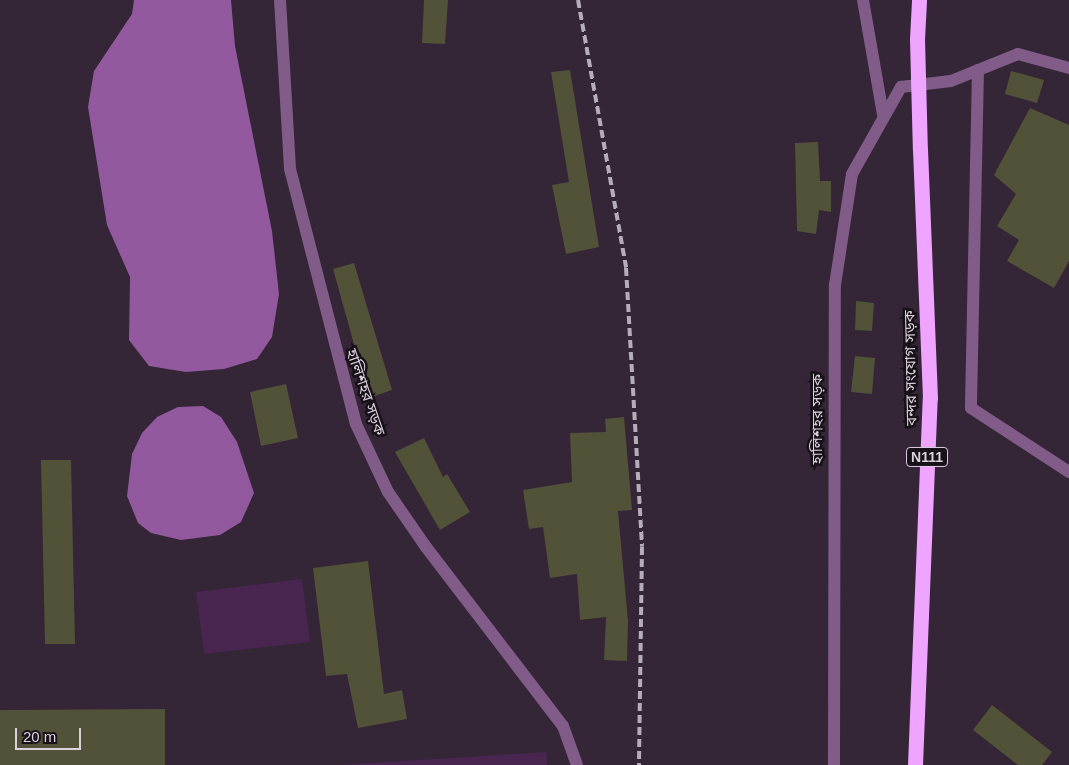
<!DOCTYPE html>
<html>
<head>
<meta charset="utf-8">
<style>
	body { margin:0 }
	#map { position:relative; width:1069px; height:765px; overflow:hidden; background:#342537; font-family:Helvetica,"Noto Sans Bengali",sans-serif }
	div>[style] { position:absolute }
	.green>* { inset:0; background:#492650 }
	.water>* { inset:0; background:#93599f }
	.building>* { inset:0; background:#525238 }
	.minor>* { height:12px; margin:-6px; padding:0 6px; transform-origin:6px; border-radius:6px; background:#815c89 }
	.highway>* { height:15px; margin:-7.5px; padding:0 7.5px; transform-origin:7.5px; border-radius:7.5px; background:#efa4ff }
	.rail>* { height:4px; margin-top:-2px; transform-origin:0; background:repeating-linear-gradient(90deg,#b7acb9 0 8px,transparent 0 12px) }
	.highway-bridge>* { height:15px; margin:-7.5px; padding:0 7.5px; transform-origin:7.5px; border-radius:7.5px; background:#efa4ff }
	span { translate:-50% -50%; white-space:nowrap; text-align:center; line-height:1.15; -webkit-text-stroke:5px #181119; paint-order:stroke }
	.shield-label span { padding:1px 4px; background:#181119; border:1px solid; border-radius:4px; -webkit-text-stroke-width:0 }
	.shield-label { font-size:14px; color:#dbd1dd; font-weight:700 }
	.street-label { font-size:15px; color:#dbd1dd }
	.scale { position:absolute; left:15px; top:728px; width:66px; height:22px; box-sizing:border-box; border:2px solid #dbd1dd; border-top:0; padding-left:6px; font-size:15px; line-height:18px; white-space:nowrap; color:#dbd1dd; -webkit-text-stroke:4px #181119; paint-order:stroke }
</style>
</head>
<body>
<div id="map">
	<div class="green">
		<i style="clip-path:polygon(302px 579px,310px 642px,204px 654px,196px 592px)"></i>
		<i style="clip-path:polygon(546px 752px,547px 765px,339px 765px)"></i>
	</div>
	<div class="water">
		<i style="clip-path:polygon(134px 0,231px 0,235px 46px,272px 231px,279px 294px,272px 337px,257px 359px,224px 369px,186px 372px,149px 366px,129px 340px,130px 277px,107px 225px,88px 107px,94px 71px,132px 14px)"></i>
		<i style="clip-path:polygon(203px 406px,221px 417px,237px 442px,254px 493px,241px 522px,220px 535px,181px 540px,151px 533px,138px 523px,127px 496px,132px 454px,142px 433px,157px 417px,178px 407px)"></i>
	</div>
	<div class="building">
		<i style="clip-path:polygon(424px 0,448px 0,445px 44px,422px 43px)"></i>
		<i style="clip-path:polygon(570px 70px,599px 247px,566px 254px,552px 185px,569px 182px,551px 72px)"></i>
		<i style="clip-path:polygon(1011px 71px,1044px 80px,1037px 103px,1005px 94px)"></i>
		<i style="clip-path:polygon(1030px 108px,1069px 125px,1069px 261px,1054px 288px,1007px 261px,1019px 240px,997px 226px,1016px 194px,994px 175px)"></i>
		<i style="clip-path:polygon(818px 142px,820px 181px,831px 181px,831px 212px,819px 210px,816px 234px,797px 231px,795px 143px)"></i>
		<i style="clip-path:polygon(354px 263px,392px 390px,369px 398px,333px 269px)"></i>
		<i style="clip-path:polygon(856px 301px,874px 303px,872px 331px,855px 330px)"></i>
		<i style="clip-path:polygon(855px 356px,875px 358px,872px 394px,851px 392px)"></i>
		<i style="clip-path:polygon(286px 384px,298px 438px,261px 446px,250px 392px)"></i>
		<i style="clip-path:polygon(624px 417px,632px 510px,618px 511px,628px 621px,627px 661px,604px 660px,606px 617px,580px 620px,577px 574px,550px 578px,543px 527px,529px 529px,523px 490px,572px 482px,570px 433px,606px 432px,605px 419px)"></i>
		<i style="clip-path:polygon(424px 438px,443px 477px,447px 474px,470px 512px,440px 530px,395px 452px)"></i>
		<i style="clip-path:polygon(41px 460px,71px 460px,75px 644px,45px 644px)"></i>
		<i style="clip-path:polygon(368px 561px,384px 694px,402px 690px,407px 719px,358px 728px,347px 674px,326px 676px,313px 568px)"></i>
		<i style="clip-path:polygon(992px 705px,1052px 752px,1042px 765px,1018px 765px,973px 730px)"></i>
		<i style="clip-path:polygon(165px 709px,165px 765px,0 765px,0 710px)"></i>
	</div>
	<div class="minor">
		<i style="left:280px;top:0;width:169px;rotate:86.6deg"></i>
		<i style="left:290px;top:169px;width:263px;rotate:75.5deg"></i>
		<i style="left:356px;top:424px;width:75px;rotate:64.8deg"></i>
		<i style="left:388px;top:492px;width:67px;rotate:55.4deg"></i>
		<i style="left:426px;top:547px;width:225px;rotate:52.6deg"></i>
		<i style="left:563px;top:726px;width:41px;rotate:70.3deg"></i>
		<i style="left:863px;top:0;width:117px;rotate:80.1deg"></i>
		<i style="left:978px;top:70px;width:338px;rotate:91.2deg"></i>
		<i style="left:971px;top:408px;width:117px;rotate:33.1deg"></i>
		<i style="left:834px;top:765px;width:480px;rotate:-89.9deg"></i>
		<i style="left:835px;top:285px;width:112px;rotate:-81.3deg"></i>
		<i style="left:852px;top:174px;width:100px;rotate:-60.6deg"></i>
		<i style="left:901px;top:87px;width:50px;rotate:-6.8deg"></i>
		<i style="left:951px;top:81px;width:72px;rotate:-21.9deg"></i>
		<i style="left:1018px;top:54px;width:53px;rotate:15.4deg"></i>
	</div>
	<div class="highway">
		<i style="left:917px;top:39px;width:39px;rotate:-87deg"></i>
		<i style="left:915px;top:765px;width:367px;rotate:-87.7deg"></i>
		<i style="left:930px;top:398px;width:248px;rotate:-92.3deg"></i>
	</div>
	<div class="rail">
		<i style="left:578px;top:0;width:272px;rotate:79.8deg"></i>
		<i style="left:626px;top:268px;width:279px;rotate:86.7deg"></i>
		<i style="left:642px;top:547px;width:218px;rotate:90.8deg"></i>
	</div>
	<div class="highway-bridge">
		<i style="left:917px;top:39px;width:111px;rotate:88.5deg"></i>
	</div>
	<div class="shield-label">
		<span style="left:927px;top:457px">N111</span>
	</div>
	<div class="street-label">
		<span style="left:910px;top:368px;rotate:-91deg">বন্দর সংযোগ সড়ক</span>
		<span style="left:366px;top:392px;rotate:71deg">হালিশহর সড়ক</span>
		<span style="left:817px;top:419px;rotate:-90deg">হালিশহর সড়ক</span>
	</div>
	<div class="scale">20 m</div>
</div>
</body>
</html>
